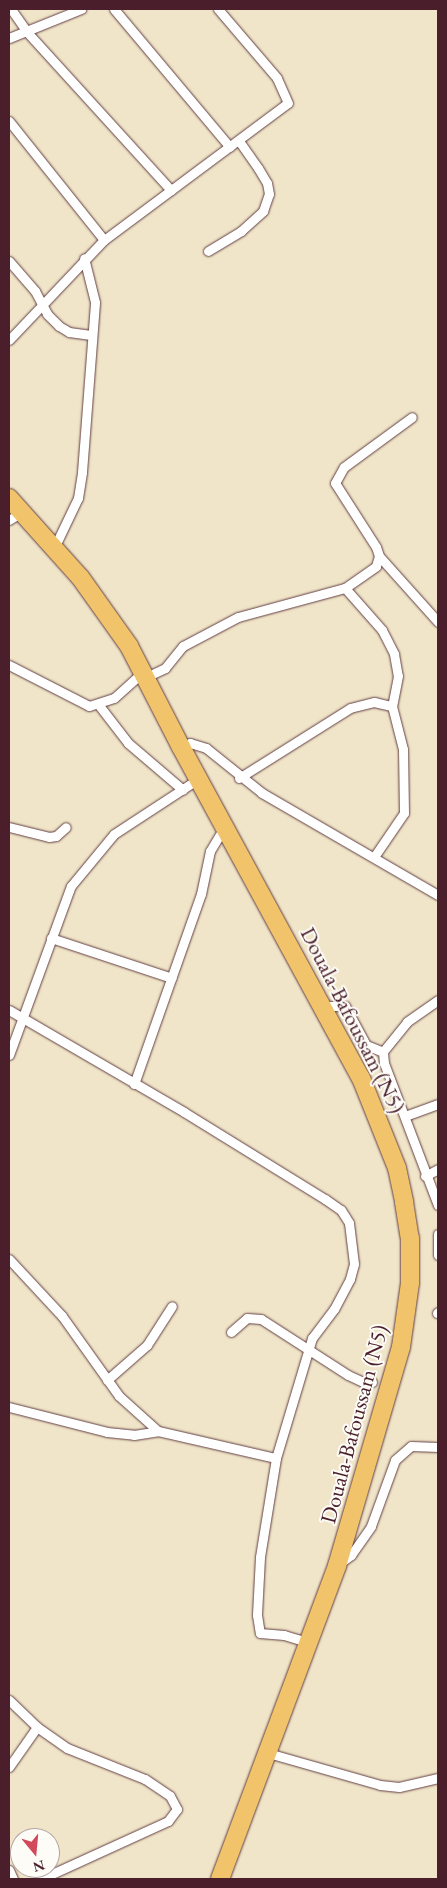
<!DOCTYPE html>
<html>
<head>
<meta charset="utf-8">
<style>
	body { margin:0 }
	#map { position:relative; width:447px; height:1888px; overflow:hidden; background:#f0e5c8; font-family:"EB Garamond",serif }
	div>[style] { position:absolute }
	.roads { filter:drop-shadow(0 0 1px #633d43) drop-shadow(0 0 1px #633d43) }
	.street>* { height:9px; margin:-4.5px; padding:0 4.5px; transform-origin:4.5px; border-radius:4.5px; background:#fff }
	.highway>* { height:18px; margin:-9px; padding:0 9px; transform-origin:9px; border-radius:9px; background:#f1c36a }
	span { translate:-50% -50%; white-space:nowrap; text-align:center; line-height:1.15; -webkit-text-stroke:4px #fdfcf7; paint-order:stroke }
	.street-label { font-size:22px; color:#4a1f2b }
	.frame { position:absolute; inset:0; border:10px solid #4a1f2b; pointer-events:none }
	.north { position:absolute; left:10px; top:1828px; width:50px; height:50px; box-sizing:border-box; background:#fdfcf7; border:1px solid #b5a4a5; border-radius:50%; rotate:163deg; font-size:14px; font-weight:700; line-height:20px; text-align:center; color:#4a1f2b }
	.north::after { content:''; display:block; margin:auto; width:18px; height:22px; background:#d1495b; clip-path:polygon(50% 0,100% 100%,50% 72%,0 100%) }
</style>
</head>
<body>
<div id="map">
	<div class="roads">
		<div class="street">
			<i style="left:11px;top:9px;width:28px;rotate:55deg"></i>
			<i style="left:27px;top:32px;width:214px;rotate:47.7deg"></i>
			<i style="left:114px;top:9px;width:180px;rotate:50deg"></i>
			<i style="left:9px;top:38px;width:78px;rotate:-21.9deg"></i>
			<i style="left:9px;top:121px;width:152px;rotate:51.4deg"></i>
			<i style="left:208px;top:251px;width:39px;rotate:-31deg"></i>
			<i style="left:241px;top:231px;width:30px;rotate:-42deg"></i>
			<i style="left:263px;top:211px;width:18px;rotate:-71deg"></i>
			<i style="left:269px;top:194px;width:11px;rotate:-100deg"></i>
			<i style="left:267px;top:183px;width:17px;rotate:-121deg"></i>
			<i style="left:258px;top:168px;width:33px;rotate:-125deg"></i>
			<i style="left:9px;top:261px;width:40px;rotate:49deg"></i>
			<i style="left:35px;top:291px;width:26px;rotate:62deg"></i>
			<i style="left:47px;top:314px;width:17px;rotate:45deg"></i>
			<i style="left:59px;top:326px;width:12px;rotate:31deg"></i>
			<i style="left:69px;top:332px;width:22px;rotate:8deg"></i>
			<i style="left:9px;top:340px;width:138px;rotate:-46.5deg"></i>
			<i style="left:104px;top:240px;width:229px;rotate:-36.7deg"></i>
			<i style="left:288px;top:103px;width:27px;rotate:-114deg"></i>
			<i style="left:277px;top:78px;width:91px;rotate:-130.5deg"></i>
			<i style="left:9px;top:520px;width:15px;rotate:-32deg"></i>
			<i style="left:54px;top:548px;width:55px;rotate:-64.4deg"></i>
			<i style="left:78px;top:498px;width:26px;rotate:-81deg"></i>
			<i style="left:82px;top:472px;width:170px;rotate:-85.6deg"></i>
			<i style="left:95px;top:302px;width:45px;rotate:-104deg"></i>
			<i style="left:379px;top:556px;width:89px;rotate:48.2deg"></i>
			<i style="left:345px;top:588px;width:56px;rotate:48.6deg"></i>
			<i style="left:382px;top:630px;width:27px;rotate:63deg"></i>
			<i style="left:394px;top:654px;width:22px;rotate:80deg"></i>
			<i style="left:398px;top:676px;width:31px;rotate:101deg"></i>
			<i style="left:392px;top:706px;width:44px;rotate:75.7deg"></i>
			<i style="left:403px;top:749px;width:64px;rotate:89.1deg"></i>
			<i style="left:404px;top:813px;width:53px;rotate:124.3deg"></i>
			<i style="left:9px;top:665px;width:90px;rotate:27.1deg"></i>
			<i style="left:89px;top:706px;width:26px;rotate:-18deg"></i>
			<i style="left:114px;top:698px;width:39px;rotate:-42deg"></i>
			<i style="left:146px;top:677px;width:21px;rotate:-25deg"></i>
			<i style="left:165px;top:668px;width:28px;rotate:-51deg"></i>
			<i style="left:183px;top:646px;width:62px;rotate:-27.8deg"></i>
			<i style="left:238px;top:617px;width:111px;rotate:-15.2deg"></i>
			<i style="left:345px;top:588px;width:38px;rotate:-35deg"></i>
			<i style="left:376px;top:566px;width:10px;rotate:-73deg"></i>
			<i style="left:379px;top:556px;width:9px;rotate:-108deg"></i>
			<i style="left:376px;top:547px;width:76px;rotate:-122.6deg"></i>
			<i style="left:335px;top:483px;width:18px;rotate:-61deg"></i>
			<i style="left:344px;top:467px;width:84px;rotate:-36.3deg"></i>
			<i style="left:98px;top:704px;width:49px;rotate:52.4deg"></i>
			<i style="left:128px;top:743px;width:72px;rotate:40.5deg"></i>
			<i style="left:181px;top:747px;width:10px;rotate:-24deg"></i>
			<i style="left:190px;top:743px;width:17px;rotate:17deg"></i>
			<i style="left:206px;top:748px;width:72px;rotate:38.8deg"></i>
			<i style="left:262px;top:793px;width:203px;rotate:30.1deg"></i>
			<i style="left:239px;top:778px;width:131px;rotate:-32.2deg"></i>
			<i style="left:350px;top:708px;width:25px;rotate:-14deg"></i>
			<i style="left:374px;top:702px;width:18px;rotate:13deg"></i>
			<i style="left:9px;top:827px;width:41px;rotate:14deg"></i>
			<i style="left:49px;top:837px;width:7px;rotate:-8deg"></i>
			<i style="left:56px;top:836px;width:13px;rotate:-42deg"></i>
			<i style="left:51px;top:938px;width:127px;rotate:18.3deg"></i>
			<i style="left:438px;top:1000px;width:38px;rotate:145deg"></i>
			<i style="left:407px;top:1022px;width:38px;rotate:129deg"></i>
			<i style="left:383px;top:1052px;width:11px;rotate:85deg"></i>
			<i style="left:384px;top:1063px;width:152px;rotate:69.2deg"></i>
			<i style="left:321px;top:1006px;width:24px"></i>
			<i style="left:345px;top:1006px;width:44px;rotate:61.7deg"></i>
			<i style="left:366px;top:1045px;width:18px;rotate:22deg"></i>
			<i style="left:9px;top:1010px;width:203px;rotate:30.2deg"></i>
			<i style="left:184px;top:1112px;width:166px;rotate:31.7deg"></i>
			<i style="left:325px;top:1199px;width:19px;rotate:35deg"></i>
			<i style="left:341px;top:1210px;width:15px;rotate:58deg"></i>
			<i style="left:349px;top:1223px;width:41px;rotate:83deg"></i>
			<i style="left:354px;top:1264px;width:16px;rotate:105deg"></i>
			<i style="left:350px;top:1279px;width:34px;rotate:118deg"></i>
			<i style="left:334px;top:1309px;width:36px;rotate:127deg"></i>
			<i style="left:312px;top:1338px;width:125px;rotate:106.7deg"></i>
			<i style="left:276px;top:1458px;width:100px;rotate:99.2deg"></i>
			<i style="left:260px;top:1557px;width:58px;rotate:93deg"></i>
			<i style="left:257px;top:1615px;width:18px;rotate:81deg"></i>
			<i style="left:260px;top:1633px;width:24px;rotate:5deg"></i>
			<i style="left:284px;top:1635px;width:27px;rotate:17deg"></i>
			<i style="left:9px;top:1055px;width:180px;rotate:-69.9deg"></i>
			<i style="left:71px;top:886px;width:67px;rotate:-50.4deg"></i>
			<i style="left:114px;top:834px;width:100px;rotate:-33.2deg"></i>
			<i style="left:134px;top:1084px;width:201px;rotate:-70.6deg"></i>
			<i style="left:201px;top:894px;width:44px;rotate:-78.2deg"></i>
			<i style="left:210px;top:851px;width:29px;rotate:-59deg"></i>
			<i style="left:405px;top:1116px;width:35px;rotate:-20deg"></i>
			<i style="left:425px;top:1176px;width:15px;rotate:-28deg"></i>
			<i style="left:438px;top:1234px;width:21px;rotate:90deg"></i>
			<i style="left:9px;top:1259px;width:78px;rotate:47.1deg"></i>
			<i style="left:62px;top:1316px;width:98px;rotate:54.5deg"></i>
			<i style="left:119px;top:1396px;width:52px;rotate:41.9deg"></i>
			<i style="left:437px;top:1313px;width:1px;rotate:-45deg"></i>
			<i style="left:231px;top:1332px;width:21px;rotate:-41deg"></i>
			<i style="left:247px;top:1318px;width:14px;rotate:4deg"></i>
			<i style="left:261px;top:1319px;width:103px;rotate:32.8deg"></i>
			<i style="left:348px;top:1375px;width:17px;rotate:25deg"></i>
			<i style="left:363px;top:1382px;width:9px"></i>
			<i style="left:107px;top:1380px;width:53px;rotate:-41.2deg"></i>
			<i style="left:147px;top:1345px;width:46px;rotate:-57.3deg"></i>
			<i style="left:9px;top:1407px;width:101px;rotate:14.3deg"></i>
			<i style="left:107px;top:1432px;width:27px;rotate:6deg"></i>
			<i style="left:134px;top:1435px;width:24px;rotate:-9deg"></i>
			<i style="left:158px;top:1431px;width:121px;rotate:12.9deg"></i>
			<i style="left:340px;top:1563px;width:14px;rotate:-36deg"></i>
			<i style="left:351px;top:1555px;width:35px;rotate:-55deg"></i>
			<i style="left:371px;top:1526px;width:70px;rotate:-70deg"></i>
			<i style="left:395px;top:1460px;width:21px;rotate:-41deg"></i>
			<i style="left:411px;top:1446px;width:27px;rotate:2deg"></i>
			<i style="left:9px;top:1700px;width:39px;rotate:44deg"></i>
			<i style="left:37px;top:1727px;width:37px;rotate:35deg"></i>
			<i style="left:67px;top:1748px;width:84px;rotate:21.7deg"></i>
			<i style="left:145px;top:1779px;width:30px;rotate:34deg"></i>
			<i style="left:170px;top:1796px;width:15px;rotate:62deg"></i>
			<i style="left:177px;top:1809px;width:15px;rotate:127deg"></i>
			<i style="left:168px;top:1821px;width:140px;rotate:155.5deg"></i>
			<i style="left:268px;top:1753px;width:116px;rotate:15.9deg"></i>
			<i style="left:380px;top:1785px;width:19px;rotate:6deg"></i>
			<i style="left:399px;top:1787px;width:40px;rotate:-13deg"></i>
			<i style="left:9px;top:1767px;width:49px;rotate:-55deg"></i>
			<i style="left:9px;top:1870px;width:10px;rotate:66deg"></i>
		</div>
		<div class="highway">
			<i style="left:9px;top:498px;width:106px;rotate:48.1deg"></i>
			<i style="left:80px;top:577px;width:85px;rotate:54.6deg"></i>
			<i style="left:129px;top:646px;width:114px;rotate:62.8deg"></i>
			<i style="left:181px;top:747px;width:377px;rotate:61.5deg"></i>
			<i style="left:361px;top:1078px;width:97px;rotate:68.2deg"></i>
			<i style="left:397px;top:1168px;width:35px;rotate:78deg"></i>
			<i style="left:404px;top:1202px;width:36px;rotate:81deg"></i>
			<i style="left:410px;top:1238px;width:45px;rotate:90deg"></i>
			<i style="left:410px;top:1283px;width:65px;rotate:98deg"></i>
			<i style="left:401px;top:1347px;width:228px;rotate:106.3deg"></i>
			<i style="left:337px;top:1566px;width:334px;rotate:110.5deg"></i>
		</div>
	</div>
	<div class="street-label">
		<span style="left:353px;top:1020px;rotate:63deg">Douala-Bafoussam (N5)</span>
		<span style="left:354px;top:1424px;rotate:-75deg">Douala-Bafoussam (N5)</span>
	</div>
	<div class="frame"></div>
	<div class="north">N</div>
</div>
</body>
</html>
